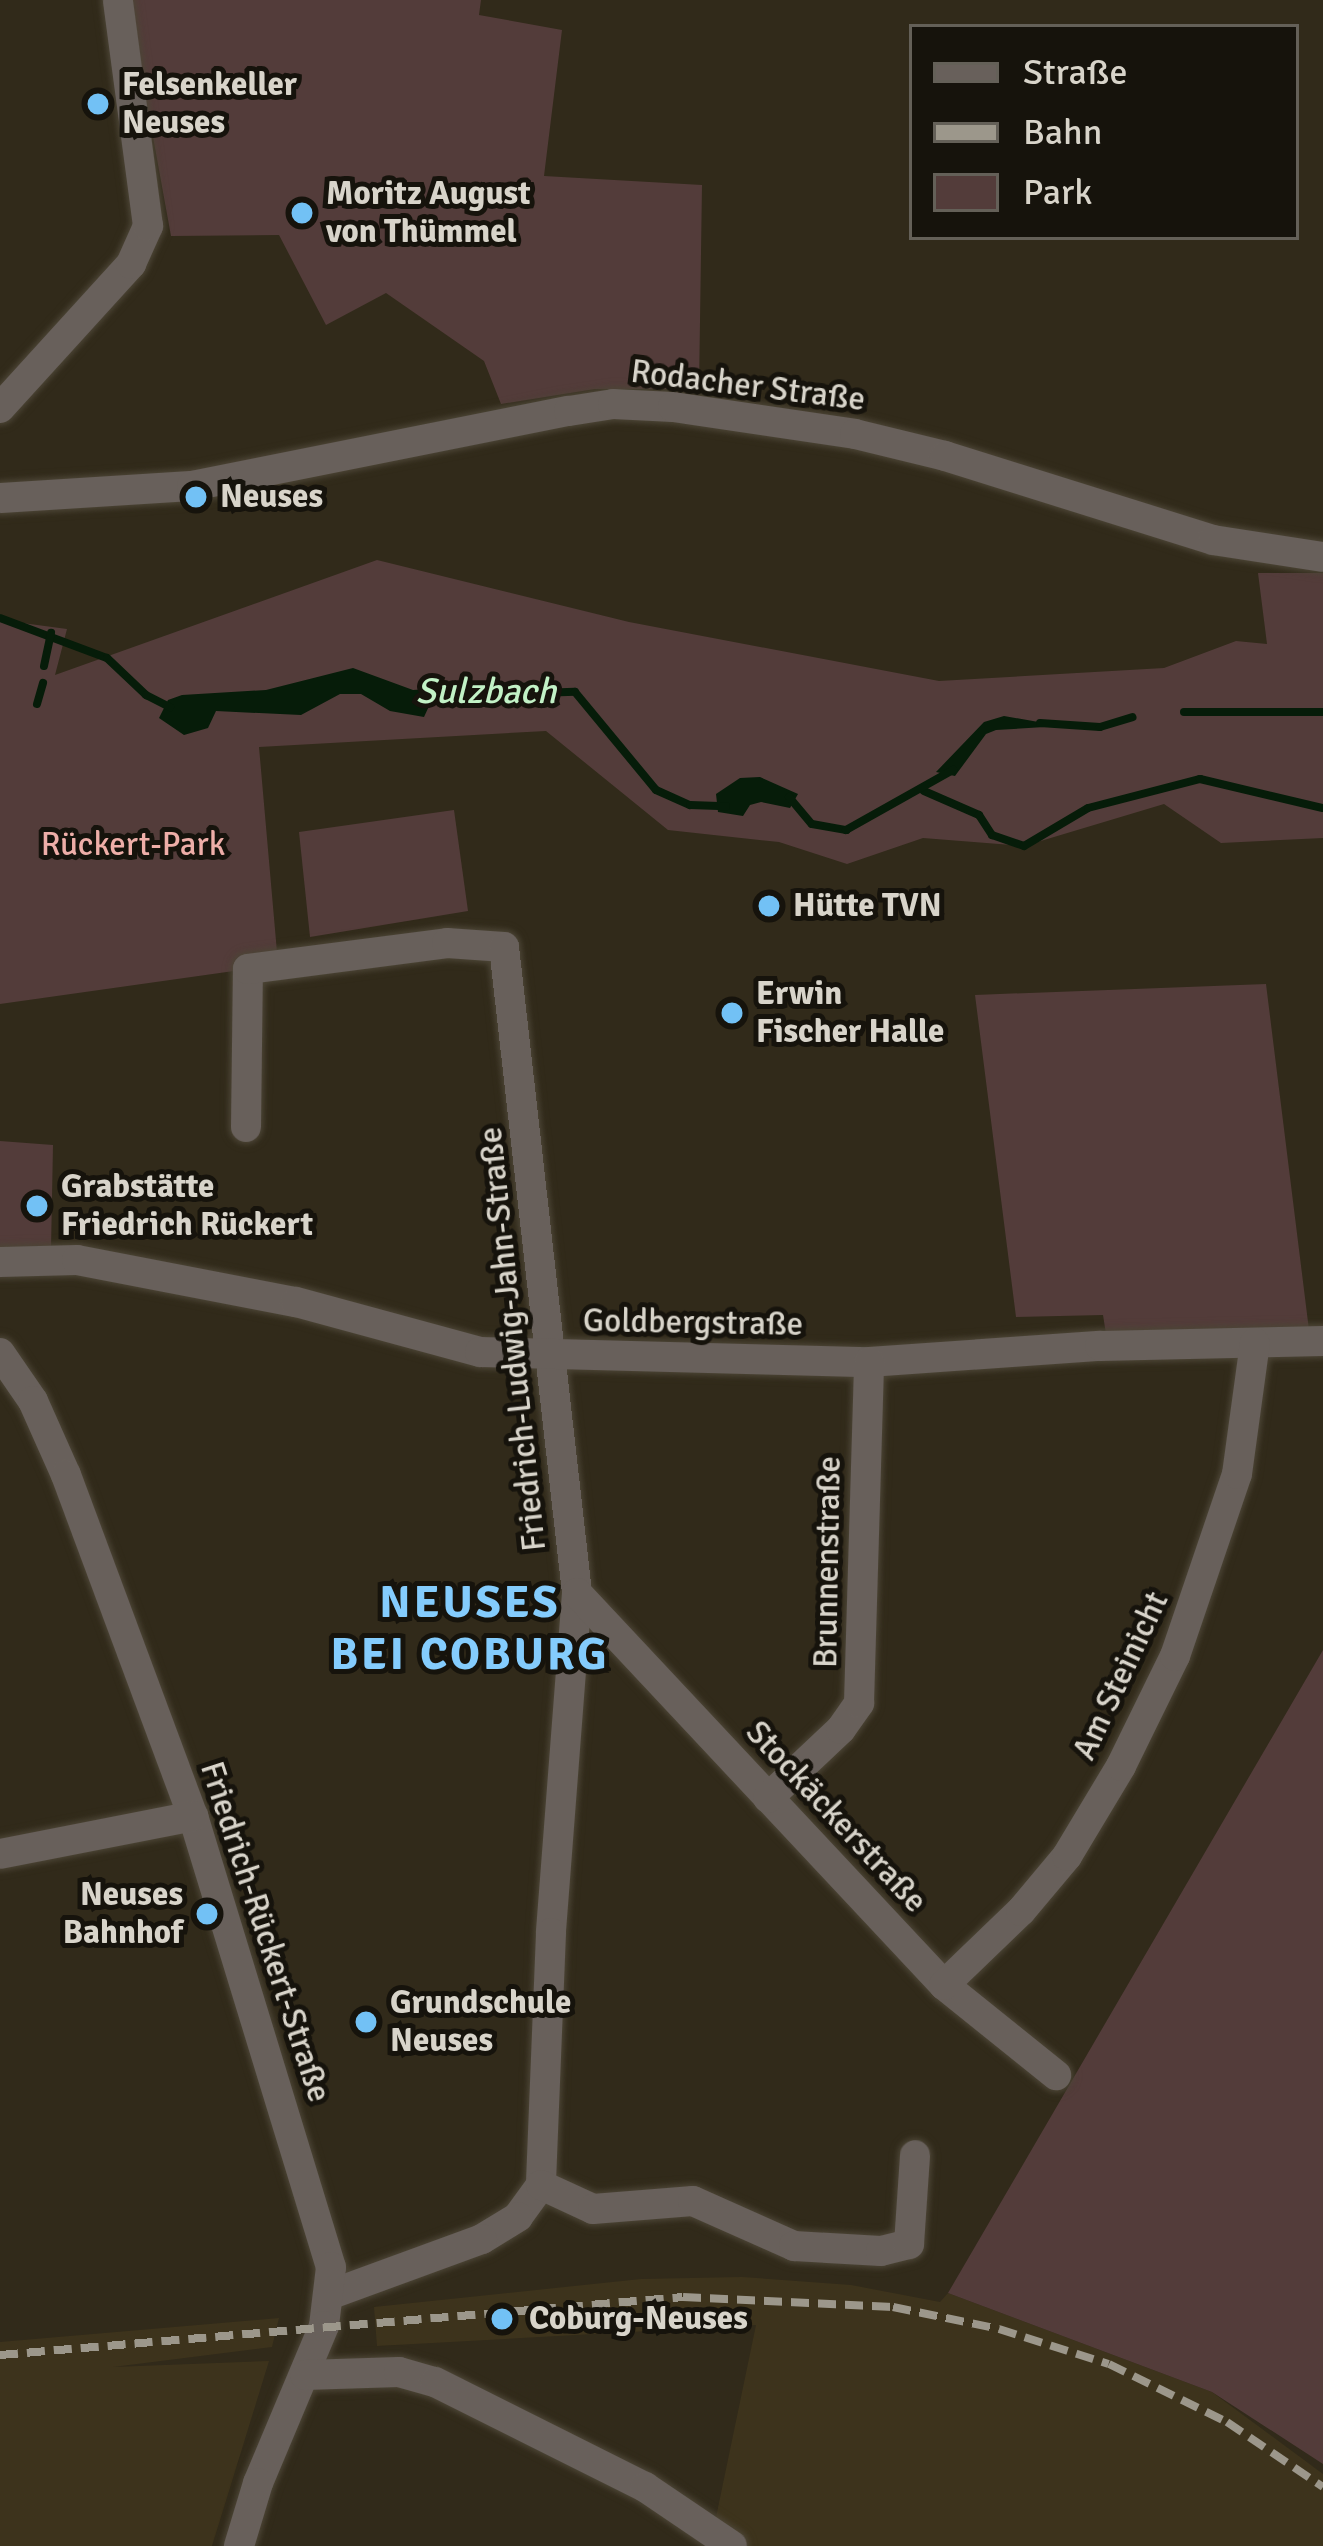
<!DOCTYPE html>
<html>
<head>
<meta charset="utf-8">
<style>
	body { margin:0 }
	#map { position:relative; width:1323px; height:2546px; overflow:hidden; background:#312a1a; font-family:Signika,sans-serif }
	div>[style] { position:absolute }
	.built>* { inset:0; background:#3d331c }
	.green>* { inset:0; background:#533c3a }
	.water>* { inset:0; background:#061c09 }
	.stream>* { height:8px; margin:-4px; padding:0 4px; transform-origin:4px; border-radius:4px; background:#061c09 }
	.roads { filter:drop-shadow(0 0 3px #4c4536) drop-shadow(0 0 3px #4c4536) }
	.minor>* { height:30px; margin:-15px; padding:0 15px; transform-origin:15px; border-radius:15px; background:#68605b }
	.rail>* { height:8px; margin-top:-4px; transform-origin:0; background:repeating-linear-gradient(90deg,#9c978b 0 18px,transparent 0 27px) }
	.dots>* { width:33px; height:33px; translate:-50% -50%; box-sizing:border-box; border:6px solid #16130c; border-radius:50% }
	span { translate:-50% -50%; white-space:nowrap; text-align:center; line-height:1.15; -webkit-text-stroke:10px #16130c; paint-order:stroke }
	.poi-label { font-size:33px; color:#d8d4ca; font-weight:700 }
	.left { translate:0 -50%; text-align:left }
	.right { translate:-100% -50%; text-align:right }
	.street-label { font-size:33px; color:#d8d4ca }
	.park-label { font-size:33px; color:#eeaea8 }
	.water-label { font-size:36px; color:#c2f2c6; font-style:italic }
	.district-label { font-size:45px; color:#84ccfd; font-weight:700; letter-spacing:3px }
	.legend { position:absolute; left:909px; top:24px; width:390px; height:216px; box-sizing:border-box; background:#16130c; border:3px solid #646058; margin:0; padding:15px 21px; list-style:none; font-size:36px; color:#d8d4ca }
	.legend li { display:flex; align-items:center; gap:24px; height:60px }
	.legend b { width:60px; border:3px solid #646058 }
</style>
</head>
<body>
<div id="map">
	<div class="built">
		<i style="clip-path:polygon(742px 2277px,851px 2285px,940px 2302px,948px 2293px,1212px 2392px,1323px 2474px,1323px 2546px,710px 2546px,756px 2325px,377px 2346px,374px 2307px,641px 2279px)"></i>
		<i style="clip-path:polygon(279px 2318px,272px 2347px,113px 2367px,269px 2361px,212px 2546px,0 2546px,0 2342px)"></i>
	</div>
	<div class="green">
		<i style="clip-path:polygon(128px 0,481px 0,479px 15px,562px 30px,544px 176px,702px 185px,699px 389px,595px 389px,501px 404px,484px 361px,386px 293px,326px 325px,279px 235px,171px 236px)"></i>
		<i style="clip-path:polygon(377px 560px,629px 622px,939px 681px,1164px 668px,1236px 641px,1267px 644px,1258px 573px,1323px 573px,1323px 838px,1221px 843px,1164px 804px,1024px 846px,923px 838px,847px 864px,779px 842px,668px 830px,546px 731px,259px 747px,277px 952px,248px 969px,0 1004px,0 620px,67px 629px,55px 675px)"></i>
		<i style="clip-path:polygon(454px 810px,468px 911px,310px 937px,299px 832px)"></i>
		<i style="clip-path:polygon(1266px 984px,1309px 1330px,1106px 1334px,1103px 1315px,1016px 1317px,975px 995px)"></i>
		<i style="clip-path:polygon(0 1141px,53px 1145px,51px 1249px,0 1252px)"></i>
		<i style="clip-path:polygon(1323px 1650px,1323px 2464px,1212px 2392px,948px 2293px)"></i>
	</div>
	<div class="water">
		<i style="clip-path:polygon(353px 668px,413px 690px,537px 682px,554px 702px,430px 704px,424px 717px,390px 711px,361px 694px,340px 694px,301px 715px,216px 711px,208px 728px,184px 735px,159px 718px,168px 700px,182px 695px,266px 690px)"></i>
		<i style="clip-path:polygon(1004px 716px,1061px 726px,996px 730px,986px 734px,955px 776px,936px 772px,984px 722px)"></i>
		<i style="clip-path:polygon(760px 777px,798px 794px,790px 808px,761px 802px,750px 805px,743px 816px,718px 812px,716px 794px,740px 778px)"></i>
	</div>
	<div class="stream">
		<i style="left:0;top:618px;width:114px;rotate:20.5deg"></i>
		<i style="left:107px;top:658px;width:54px;rotate:43.5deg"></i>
		<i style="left:146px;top:695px;width:27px;rotate:27deg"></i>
		<i style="left:44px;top:666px;width:34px;rotate:-78deg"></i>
		<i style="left:538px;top:693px;width:37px;rotate:-2deg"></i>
		<i style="left:575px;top:692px;width:127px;rotate:50.4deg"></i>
		<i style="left:656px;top:790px;width:37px;rotate:24deg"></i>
		<i style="left:690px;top:805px;width:36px;rotate:2deg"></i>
		<i style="left:37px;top:704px;width:22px;rotate:-74deg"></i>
		<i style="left:1184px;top:712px;width:139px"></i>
		<i style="left:1040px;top:723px;width:60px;rotate:3.8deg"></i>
		<i style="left:1100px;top:727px;width:34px;rotate:-17deg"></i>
		<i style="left:924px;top:791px;width:60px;rotate:23.6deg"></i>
		<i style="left:979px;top:815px;width:24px;rotate:57deg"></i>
		<i style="left:992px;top:835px;width:34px;rotate:19deg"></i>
		<i style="left:1024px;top:846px;width:74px;rotate:-30.7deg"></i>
		<i style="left:1088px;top:808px;width:116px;rotate:-14.5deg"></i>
		<i style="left:1200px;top:779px;width:126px;rotate:13.3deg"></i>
		<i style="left:789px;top:797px;width:35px;rotate:50deg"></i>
		<i style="left:812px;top:824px;width:35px;rotate:10deg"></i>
		<i style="left:846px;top:830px;width:123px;rotate:-29.3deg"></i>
	</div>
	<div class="roads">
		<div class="minor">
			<i style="left:0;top:408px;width:195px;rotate:-47.7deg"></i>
			<i style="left:131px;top:264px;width:42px;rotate:-65.9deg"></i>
			<i style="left:148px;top:226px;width:227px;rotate:-97.6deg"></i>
			<i style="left:0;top:498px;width:192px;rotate:-3.6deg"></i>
			<i style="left:192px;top:486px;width:384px;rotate:-11.3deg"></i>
			<i style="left:569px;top:411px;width:45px;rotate:-9deg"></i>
			<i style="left:613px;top:404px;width:60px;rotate:2.9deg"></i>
			<i style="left:673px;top:407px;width:184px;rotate:8.4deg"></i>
			<i style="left:855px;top:434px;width:93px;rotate:13.7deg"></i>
			<i style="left:945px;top:456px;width:281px;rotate:17.4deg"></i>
			<i style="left:1213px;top:540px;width:111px;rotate:8.8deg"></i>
			<i style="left:246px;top:1127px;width:158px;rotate:-89.3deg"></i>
			<i style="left:248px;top:969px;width:201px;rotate:-7.4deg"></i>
			<i style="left:447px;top:943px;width:57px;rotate:4deg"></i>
			<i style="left:504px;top:947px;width:650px;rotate:83.55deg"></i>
			<i style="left:577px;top:1593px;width:341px;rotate:94.4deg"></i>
			<i style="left:551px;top:1933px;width:252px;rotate:92.3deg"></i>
			<i style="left:541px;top:2185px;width:39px;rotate:126deg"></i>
			<i style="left:518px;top:2217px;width:42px;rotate:148.6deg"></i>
			<i style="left:482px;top:2239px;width:160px;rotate:159.9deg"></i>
			<i style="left:0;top:1262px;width:77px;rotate:-1.5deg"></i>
			<i style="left:77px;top:1260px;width:223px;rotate:10.9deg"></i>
			<i style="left:296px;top:1302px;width:191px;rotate:15.2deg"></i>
			<i style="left:480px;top:1352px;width:389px;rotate:1.5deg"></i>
			<i style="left:869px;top:1362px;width:232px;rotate:-4deg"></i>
			<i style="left:1100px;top:1346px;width:223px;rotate:-1.3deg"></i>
			<i style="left:0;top:1353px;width:58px;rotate:55.5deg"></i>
			<i style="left:33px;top:1401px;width:81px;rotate:66deg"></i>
			<i style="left:66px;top:1475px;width:364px;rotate:69.6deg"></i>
			<i style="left:193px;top:1816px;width:472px;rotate:73deg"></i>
			<i style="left:331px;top:2267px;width:59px;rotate:96.8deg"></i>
			<i style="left:324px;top:2326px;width:170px;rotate:112.8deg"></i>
			<i style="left:258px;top:2483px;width:66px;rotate:106.8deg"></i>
			<i style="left:577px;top:1593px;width:537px;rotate:46.89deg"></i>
			<i style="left:944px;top:1985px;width:144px;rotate:38.8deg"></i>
			<i style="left:768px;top:1798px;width:100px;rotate:-43.4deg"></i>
			<i style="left:841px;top:1729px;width:32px;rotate:-55deg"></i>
			<i style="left:859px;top:1703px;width:341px;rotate:-88.3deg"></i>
			<i style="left:0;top:1854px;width:197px;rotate:-11.1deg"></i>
			<i style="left:944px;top:1985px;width:107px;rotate:-43.9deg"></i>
			<i style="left:1021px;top:1911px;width:72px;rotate:-50.1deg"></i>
			<i style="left:1067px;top:1856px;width:105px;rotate:-59deg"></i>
			<i style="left:1121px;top:1766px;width:123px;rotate:-63.9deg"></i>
			<i style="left:1175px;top:1656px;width:192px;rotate:-71.2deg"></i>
			<i style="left:1237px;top:1474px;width:132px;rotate:-82.2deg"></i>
			<i style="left:541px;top:2185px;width:57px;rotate:24.8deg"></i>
			<i style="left:593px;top:2209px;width:100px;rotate:-4.6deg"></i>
			<i style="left:693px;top:2201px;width:111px;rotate:24deg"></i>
			<i style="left:794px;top:2246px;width:87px;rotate:3.3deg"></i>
			<i style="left:881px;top:2251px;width:29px;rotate:-14deg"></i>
			<i style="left:909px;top:2244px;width:89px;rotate:-86.1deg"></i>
			<i style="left:305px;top:2375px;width:94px;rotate:-1.8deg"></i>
			<i style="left:399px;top:2372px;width:37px;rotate:16deg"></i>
			<i style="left:435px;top:2382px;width:235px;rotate:26.6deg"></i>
			<i style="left:645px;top:2487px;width:105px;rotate:34.1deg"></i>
		</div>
	</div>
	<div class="rail">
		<i style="left:0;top:2355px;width:685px;rotate:-4.85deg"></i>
		<i style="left:683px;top:2297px;width:210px;rotate:2.7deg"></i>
		<i style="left:893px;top:2307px;width:108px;rotate:11.7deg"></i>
		<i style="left:999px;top:2329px;width:115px;rotate:17.7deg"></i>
		<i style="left:1109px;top:2364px;width:131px;rotate:26.2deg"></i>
		<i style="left:1227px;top:2422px;width:116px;rotate:34.1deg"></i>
	</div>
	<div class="dots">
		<i style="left:98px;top:104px;background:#72c1f5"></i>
		<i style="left:302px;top:213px;background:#72c1f5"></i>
		<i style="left:196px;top:497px;background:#72c1f5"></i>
		<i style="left:769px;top:906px;background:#72c1f5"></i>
		<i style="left:732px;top:1013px;background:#72c1f5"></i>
		<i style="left:37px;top:1206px;background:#72c1f5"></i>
		<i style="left:207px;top:1914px;background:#72c1f5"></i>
		<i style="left:366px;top:2022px;background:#72c1f5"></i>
		<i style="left:502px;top:2319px;background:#72c1f5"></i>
	</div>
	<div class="poi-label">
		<span class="left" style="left:122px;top:104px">Felsenkeller<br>Neuses</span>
		<span class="left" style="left:326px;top:213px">Moritz August<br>von Thümmel</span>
		<span class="left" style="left:220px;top:497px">Neuses</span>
		<span class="left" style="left:793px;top:906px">Hütte TVN</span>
		<span class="left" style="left:756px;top:1013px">Erwin<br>Fischer Halle</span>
		<span class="left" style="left:61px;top:1206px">Grabstätte<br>Friedrich Rückert</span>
		<span class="right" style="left:183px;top:1914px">Neuses<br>Bahnhof</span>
		<span class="left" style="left:390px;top:2022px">Grundschule<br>Neuses</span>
		<span class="left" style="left:529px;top:2319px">Coburg-Neuses</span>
	</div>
	<div class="street-label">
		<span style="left:748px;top:386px;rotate:7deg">Rodacher Straße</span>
		<span style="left:693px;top:1323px;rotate:1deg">Goldbergstraße</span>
		<span style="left:513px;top:1339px;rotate:-96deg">Friedrich-Ludwig-Jahn-Straße</span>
		<span style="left:828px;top:1562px;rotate:-89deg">Brunnenstraße</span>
		<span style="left:1121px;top:1676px;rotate:-65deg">Am Steinicht</span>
		<span style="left:836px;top:1817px;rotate:47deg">Stockäckerstraße</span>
		<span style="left:265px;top:1932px;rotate:72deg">Friedrich-Rückert-Straße</span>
	</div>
	<div class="park-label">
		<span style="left:133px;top:845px">Rückert-Park</span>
	</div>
	<div class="water-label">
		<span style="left:486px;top:692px">Sulzbach</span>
	</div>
	<div class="district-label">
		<span style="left:470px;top:1629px">NEUSES<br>BEI COBURG</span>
	</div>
	<ul class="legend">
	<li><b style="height:15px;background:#68605b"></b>Straße</li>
	<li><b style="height:15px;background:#9c978b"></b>Bahn</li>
	<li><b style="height:33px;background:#533c3a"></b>Park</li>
	</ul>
</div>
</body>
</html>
